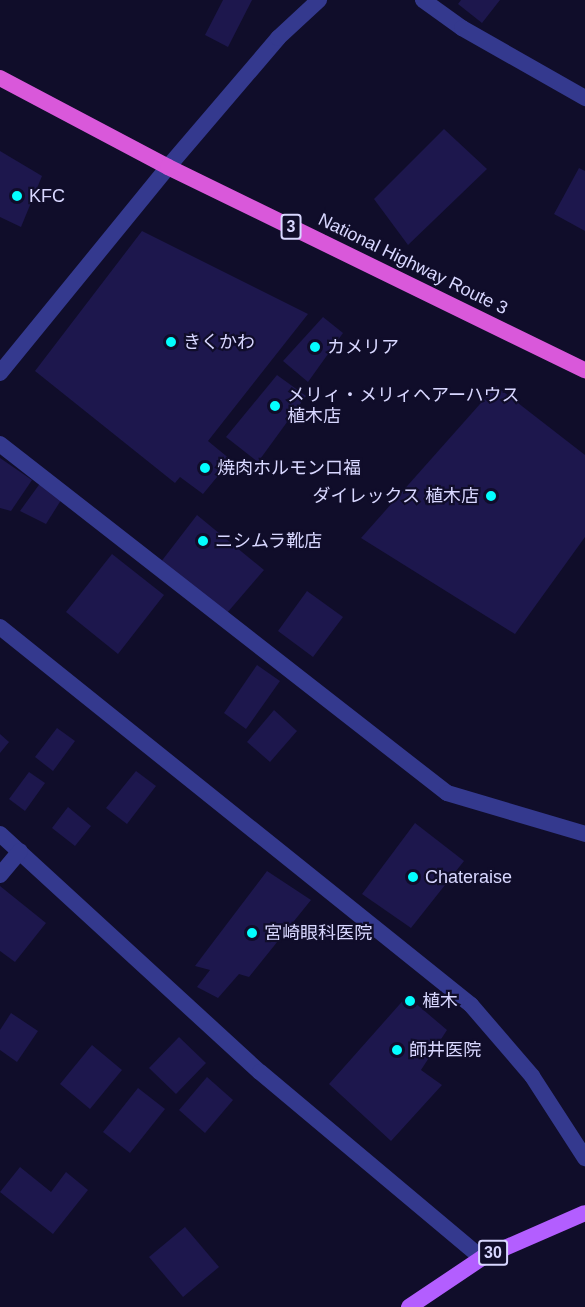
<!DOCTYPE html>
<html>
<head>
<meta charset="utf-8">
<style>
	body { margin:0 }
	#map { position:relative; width:585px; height:1307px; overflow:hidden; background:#100d2a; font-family:Arial,"Noto Sans JP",sans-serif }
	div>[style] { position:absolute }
	.building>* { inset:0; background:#1d174d }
	.minor>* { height:16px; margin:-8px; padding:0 8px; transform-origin:8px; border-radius:8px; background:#34398e }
	.tertiary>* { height:16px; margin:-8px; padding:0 8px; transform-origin:8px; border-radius:8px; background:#34398e }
	.primary>* { height:16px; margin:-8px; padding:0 8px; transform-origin:8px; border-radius:8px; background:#b35eff }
	.trunk>* { height:16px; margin:-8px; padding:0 8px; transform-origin:8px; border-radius:8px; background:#d958da }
	.dots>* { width:16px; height:16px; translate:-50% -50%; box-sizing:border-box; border:3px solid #100d2a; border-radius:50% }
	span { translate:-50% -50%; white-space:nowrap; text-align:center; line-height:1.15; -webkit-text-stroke:4.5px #100d2a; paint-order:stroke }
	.shield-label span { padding:2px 4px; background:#100d2a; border:2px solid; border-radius:4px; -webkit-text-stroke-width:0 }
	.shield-label { font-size:16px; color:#d8d7ff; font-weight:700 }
	.poi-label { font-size:18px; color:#d8d7ff }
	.left { translate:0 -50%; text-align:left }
	.right { translate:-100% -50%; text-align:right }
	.street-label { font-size:18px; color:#d8d7ff }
</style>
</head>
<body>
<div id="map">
	<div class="building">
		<i style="clip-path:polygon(223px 0,252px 0,228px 47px,205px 35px)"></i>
		<i style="clip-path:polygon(461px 0,500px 0,482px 23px,458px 4px)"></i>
		<i style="clip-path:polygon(444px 129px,487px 169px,408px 245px,374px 199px)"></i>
		<i style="clip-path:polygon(0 151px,42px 176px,21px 227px,0 217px)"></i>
		<i style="clip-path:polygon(579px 168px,585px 171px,585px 231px,554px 214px)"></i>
		<i style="clip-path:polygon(142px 231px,308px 314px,208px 441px,231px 460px,203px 494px,180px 477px,175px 483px,35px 371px)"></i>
		<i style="clip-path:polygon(323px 317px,343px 333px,308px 382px,283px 361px)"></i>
		<i style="clip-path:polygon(277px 375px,306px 396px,258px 462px,226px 437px)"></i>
		<i style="clip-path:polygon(496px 386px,585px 455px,585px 537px,515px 634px,361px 538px)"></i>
		<i style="clip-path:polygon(0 458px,32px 480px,11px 511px,0 508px)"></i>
		<i style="clip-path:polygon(41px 482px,63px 497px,46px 524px,20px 511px)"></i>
		<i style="clip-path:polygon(197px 515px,264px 570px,227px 613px,157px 567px)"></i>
		<i style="clip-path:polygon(112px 554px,164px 595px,118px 654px,66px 612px)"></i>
		<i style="clip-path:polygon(307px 591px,343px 617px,313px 657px,278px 631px)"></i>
		<i style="clip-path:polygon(257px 665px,280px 681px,246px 729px,224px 713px)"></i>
		<i style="clip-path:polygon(274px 710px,297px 731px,270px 762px,247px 742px)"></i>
		<i style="clip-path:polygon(57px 728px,75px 741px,53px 771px,35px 757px)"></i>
		<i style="clip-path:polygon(0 734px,9px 742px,0 753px)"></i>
		<i style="clip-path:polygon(136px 771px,156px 786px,127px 824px,106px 808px)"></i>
		<i style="clip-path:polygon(29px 772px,45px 783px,25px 811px,9px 799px)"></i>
		<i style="clip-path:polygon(68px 807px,91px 826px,75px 846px,52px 828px)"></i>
		<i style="clip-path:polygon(415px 823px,464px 861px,411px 928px,362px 894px)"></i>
		<i style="clip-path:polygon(267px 871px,311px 900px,249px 977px,239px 974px,218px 998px,197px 987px,210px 970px,195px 966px)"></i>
		<i style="clip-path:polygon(0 886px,46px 923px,15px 962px,0 951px)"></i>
		<i style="clip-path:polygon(407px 996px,447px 1030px,421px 1070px,442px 1085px,391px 1141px,329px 1084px)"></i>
		<i style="clip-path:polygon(11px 1013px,38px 1031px,17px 1062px,0 1050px,0 1030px)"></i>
		<i style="clip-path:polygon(179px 1037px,206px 1063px,176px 1094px,149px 1068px)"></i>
		<i style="clip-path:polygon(92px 1045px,122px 1070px,90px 1109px,60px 1084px)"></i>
		<i style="clip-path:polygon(207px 1077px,233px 1100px,205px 1133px,179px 1110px)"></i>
		<i style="clip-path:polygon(138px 1088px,165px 1109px,130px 1153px,103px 1132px)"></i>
		<i style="clip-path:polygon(20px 1167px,51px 1192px,66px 1172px,88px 1190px,53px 1234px,0 1192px)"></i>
		<i style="clip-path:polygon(185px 1227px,219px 1267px,183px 1297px,149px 1257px)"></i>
	</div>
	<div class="minor">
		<i style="left:423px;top:0;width:48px;rotate:35.7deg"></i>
		<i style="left:462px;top:28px;width:142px;rotate:29.6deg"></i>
		<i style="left:168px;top:167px;width:170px;rotate:-49.5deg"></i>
		<i style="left:278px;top:38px;width:56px;rotate:-42.8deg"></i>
		<i style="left:0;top:444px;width:567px;rotate:37.98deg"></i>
		<i style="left:447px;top:793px;width:144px;rotate:16.5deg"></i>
		<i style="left:0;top:834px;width:352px;rotate:42.5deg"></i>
		<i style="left:260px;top:1072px;width:290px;rotate:40deg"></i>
		<i style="left:0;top:875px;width:31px;rotate:-50deg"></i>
	</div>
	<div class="tertiary">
		<i style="left:0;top:373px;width:266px;rotate:-50.8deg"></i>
		<i style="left:0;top:627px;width:604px;rotate:38.75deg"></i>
		<i style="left:471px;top:1005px;width:94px;rotate:49.3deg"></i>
		<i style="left:532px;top:1076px;width:98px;rotate:57.1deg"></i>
	</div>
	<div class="primary">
		<i style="left:409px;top:1307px;width:88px;rotate:-33.9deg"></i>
		<i style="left:482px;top:1258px;width:112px;rotate:-23.6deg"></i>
	</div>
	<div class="trunk">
		<i style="left:0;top:78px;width:190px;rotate:27.9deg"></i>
		<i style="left:168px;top:167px;width:464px;rotate:26deg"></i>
	</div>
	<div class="dots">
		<i style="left:17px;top:196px;background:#03feff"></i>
		<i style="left:171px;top:342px;background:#03feff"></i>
		<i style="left:315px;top:347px;background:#03feff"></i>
		<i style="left:275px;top:406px;background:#03feff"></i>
		<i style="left:205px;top:468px;background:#03feff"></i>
		<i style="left:491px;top:496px;background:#03feff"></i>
		<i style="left:203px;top:541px;background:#03feff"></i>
		<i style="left:413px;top:877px;background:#03feff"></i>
		<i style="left:252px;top:933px;background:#03feff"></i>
		<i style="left:410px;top:1001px;background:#03feff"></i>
		<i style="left:397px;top:1050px;background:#03feff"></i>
	</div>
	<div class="shield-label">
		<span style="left:291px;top:227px">3</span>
		<span style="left:493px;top:1253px">30</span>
	</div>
	<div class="poi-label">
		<span class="left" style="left:29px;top:196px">KFC</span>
		<span class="left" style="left:183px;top:342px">きくかわ</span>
		<span class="left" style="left:327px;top:347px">カメリア</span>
		<span class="left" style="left:287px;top:406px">メリィ・メリィヘアーハウス<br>植木店</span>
		<span class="left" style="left:217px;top:468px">焼肉ホルモン口福</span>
		<span class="right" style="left:479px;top:496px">ダイレックス 植木店</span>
		<span class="left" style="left:215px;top:541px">ニシムラ靴店</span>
		<span class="left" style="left:425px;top:877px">Chateraise</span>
		<span class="left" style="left:264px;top:933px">宮崎眼科医院</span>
		<span class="left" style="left:422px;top:1001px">植木</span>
		<span class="left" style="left:409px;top:1050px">師井医院</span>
	</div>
	<div class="street-label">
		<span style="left:413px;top:264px;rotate:26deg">National Highway Route 3</span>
	</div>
</div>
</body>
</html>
